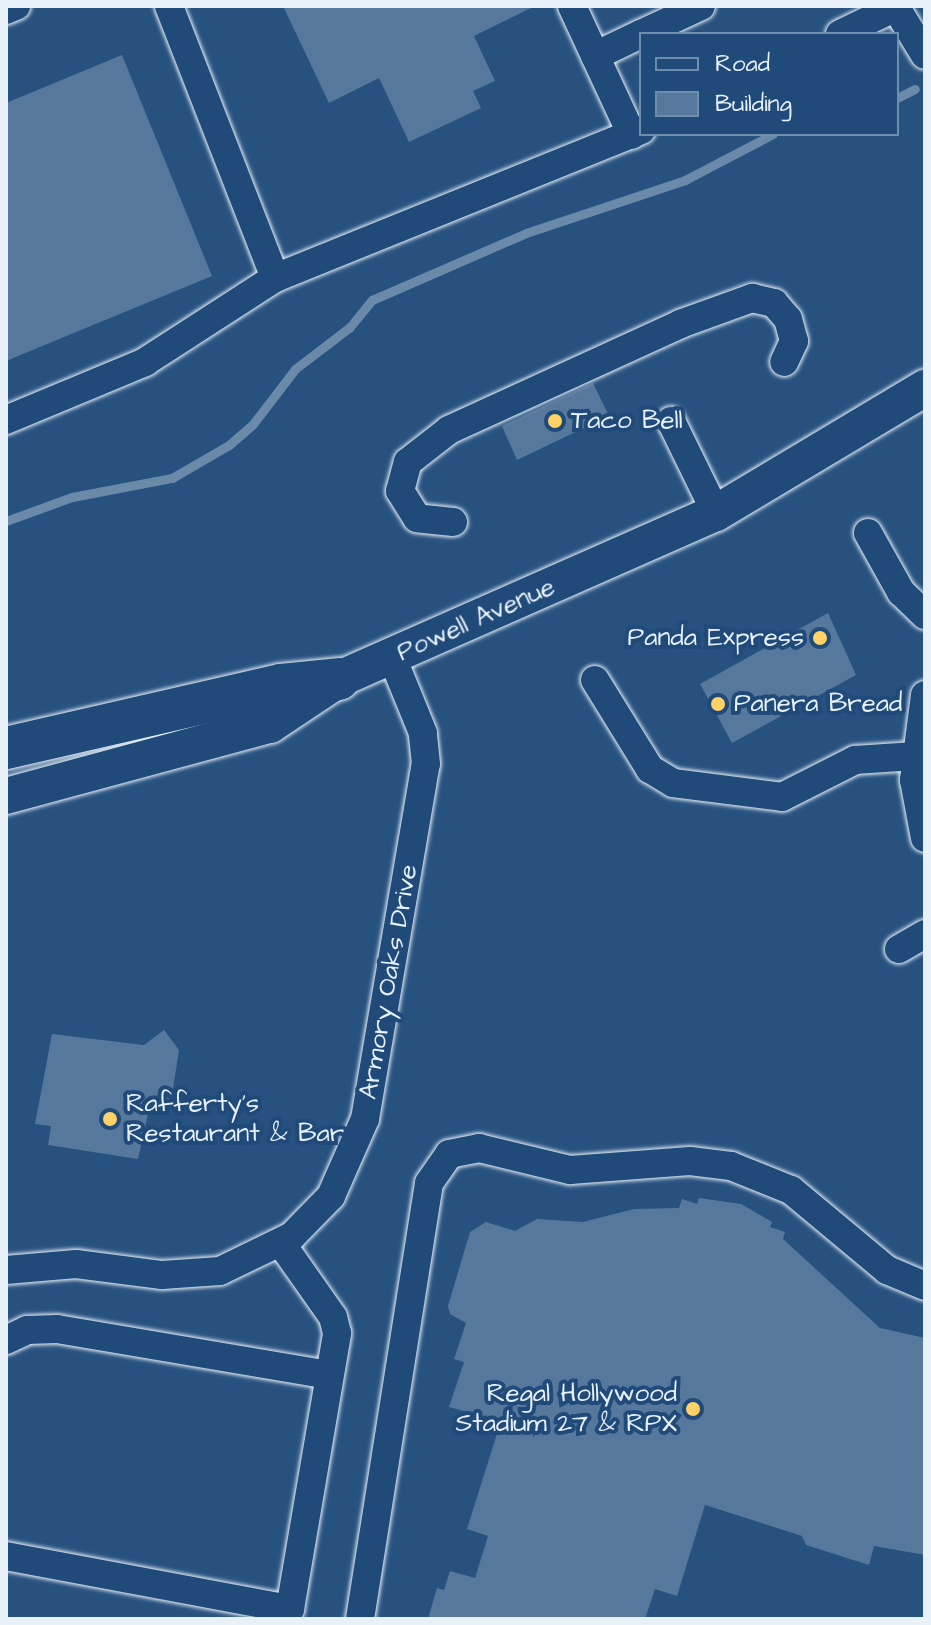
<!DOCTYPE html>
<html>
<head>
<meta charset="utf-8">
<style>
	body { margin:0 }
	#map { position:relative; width:931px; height:1625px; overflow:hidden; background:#27517f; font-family:"Architects Daughter",sans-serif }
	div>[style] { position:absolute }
	.stream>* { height:9px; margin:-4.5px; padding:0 4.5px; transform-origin:4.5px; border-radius:4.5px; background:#6b8aaa }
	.building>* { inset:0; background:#57789d }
	.roads { filter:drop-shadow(0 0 2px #e8f1f8) drop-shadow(0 0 2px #e8f1f8) }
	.minor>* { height:28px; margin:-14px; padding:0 14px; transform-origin:14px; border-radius:14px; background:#1f4a7a }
	.major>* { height:36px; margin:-18px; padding:0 18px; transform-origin:18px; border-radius:18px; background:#1f4a7a }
	.highway>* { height:42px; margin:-21px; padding:0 21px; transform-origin:21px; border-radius:21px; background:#1f4a7a }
	.dots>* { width:22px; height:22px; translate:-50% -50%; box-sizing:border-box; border:4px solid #1f4a7a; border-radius:50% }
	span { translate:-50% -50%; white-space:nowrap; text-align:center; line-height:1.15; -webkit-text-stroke:8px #1f4a7a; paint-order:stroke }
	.poi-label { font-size:26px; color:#e8f1f8 }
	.left { translate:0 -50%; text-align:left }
	.right { translate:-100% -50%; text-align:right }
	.street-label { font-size:26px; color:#e8f1f8 }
	.frame { position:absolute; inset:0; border:8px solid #e8f1f8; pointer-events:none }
	.legend { position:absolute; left:639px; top:32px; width:260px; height:104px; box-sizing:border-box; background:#1f4a7a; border:2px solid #6f8dac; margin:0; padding:10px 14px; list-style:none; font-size:24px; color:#e8f1f8 }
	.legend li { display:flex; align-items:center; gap:16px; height:40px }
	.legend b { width:40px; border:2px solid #6f8dac }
</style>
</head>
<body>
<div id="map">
	<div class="stream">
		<i style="left:897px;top:98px;width:20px;rotate:-27deg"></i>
		<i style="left:6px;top:521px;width:70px;rotate:-20deg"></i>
		<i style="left:72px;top:497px;width:102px;rotate:-10.8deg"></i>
		<i style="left:172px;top:478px;width:66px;rotate:-30.1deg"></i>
		<i style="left:229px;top:445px;width:32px;rotate:-41deg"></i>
		<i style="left:253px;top:424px;width:69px;rotate:-52.6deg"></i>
		<i style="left:295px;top:369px;width:69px;rotate:-37.4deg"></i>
		<i style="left:350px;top:327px;width:35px;rotate:-51deg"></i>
		<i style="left:372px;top:300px;width:168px;rotate:-23.5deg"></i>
		<i style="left:526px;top:233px;width:168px;rotate:-18.4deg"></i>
		<i style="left:685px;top:180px;width:99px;rotate:-27.6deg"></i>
	</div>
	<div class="building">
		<i style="clip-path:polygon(283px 6px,535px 6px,474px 36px,495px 81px,473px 91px,481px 108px,409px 142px,379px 78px,329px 103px)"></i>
		<i style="clip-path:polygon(122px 55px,212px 276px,6px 361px,6px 103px)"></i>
		<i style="clip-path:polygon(593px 383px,609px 416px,517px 460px,502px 426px)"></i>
		<i style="clip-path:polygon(828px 613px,856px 675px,732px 743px,700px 684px)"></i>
		<i style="clip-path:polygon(164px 1030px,179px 1050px,170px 1108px,150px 1105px,138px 1159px,48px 1145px,51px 1126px,35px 1124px,52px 1034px,144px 1045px)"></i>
		<i style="clip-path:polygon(699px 1198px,741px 1204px,772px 1222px,770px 1227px,785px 1232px,783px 1239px,880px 1328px,925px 1338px,925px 1555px,874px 1546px,869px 1565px,806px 1545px,802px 1536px,705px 1505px,677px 1596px,655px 1589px,645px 1619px,428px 1619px,437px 1588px,444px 1590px,450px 1571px,475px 1578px,488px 1536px,467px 1529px,501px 1421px,449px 1407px,464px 1362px,454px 1359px,466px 1323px,450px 1314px,448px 1306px,470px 1232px,486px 1222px,515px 1231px,537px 1219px,583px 1222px,634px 1209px,679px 1208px,682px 1199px,697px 1204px)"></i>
	</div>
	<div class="roads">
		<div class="minor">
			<i style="left:169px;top:6px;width:292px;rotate:68.7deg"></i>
			<i style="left:275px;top:278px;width:395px;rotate:-22deg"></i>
			<i style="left:572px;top:6px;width:142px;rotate:65.1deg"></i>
			<i style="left:895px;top:6px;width:57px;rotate:58.5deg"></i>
			<i style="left:6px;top:10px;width:11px;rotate:-22deg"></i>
			<i style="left:641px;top:34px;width:66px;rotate:-25deg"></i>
			<i style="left:840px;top:34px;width:62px;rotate:-25.7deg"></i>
			<i style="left:595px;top:56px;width:51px;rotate:-25.6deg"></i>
			<i style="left:6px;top:420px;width:151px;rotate:-22.6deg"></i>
			<i style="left:145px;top:362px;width:155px;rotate:-32.9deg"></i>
			<i style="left:671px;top:421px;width:102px;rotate:63.9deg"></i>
			<i style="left:453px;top:522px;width:36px;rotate:-174deg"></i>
			<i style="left:417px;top:518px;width:32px;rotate:-122deg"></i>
			<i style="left:400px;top:491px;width:30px;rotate:-75deg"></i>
			<i style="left:408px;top:462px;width:52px;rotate:-38deg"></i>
			<i style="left:449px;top:430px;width:254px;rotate:-24.6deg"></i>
			<i style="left:680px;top:324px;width:77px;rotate:-19.9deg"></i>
			<i style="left:752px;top:298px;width:23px;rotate:13deg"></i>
			<i style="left:774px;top:303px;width:21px;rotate:49deg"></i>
			<i style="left:788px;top:319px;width:23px;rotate:75deg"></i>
			<i style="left:794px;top:341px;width:23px;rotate:115deg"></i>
			<i style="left:868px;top:533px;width:68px;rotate:60.8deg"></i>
			<i style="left:901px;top:592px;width:33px;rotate:44deg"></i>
			<i style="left:595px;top:680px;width:105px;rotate:58.3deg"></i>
			<i style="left:650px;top:769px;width:27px;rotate:31deg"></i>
			<i style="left:673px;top:783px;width:110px;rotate:7.3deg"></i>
			<i style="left:782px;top:797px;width:82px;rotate:-26.9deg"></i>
			<i style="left:855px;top:760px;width:60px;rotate:-3.8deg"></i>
			<i style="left:925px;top:695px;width:86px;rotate:97.4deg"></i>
			<i style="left:914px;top:780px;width:59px;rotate:79.3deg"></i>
			<i style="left:899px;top:949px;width:30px;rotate:-30deg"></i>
			<i style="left:6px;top:1270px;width:70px;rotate:-4.9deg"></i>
			<i style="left:76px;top:1264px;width:87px;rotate:7.3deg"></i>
			<i style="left:162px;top:1275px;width:58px;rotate:-3.9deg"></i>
			<i style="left:220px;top:1271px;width:80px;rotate:-25.9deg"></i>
			<i style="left:292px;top:1236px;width:56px;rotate:-45.7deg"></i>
			<i style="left:331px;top:1196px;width:84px;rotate:-66.2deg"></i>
			<i style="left:365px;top:1119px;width:360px;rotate:-80.3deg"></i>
			<i style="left:426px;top:764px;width:31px;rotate:-96deg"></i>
			<i style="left:423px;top:733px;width:82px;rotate:-112.2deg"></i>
			<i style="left:6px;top:1340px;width:23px;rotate:-25deg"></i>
			<i style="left:27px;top:1330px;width:30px;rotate:-2deg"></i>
			<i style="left:57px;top:1329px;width:276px;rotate:9.6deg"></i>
			<i style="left:6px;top:1556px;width:289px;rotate:10.6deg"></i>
			<i style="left:290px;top:1609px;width:280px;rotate:-80.3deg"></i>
			<i style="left:337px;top:1333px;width:16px;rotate:-104deg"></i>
			<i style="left:333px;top:1317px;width:90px;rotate:-125.1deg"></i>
			<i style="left:360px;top:1619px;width:441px;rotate:-81deg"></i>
			<i style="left:429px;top:1183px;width:35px;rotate:-55deg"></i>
			<i style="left:449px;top:1154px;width:31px;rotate:-11deg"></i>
			<i style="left:479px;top:1148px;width:94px;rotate:13.6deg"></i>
			<i style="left:570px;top:1170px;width:120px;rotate:-4.3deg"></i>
			<i style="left:690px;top:1161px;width:41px;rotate:7deg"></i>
			<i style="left:731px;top:1166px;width:65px;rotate:21.8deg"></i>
			<i style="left:791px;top:1190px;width:125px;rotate:39.8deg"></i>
			<i style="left:887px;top:1270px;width:41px;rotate:22.8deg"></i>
		</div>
		<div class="major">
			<i style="left:6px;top:796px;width:273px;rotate:-15.1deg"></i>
			<i style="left:270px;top:725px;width:83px;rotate:-33.7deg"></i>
			<i style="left:339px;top:679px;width:412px;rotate:-23.8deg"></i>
			<i style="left:716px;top:513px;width:244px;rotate:-30.9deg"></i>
		</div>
		<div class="highway">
			<i style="left:6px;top:748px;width:282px;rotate:-12.9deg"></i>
			<i style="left:281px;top:685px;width:58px;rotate:-5.9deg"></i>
		</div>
	</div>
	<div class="dots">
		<i style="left:555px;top:421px;background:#ffd166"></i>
		<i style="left:820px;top:638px;background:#ffd166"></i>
		<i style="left:718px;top:704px;background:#ffd166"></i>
		<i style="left:110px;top:1119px;background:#ffd166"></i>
		<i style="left:693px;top:1409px;background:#ffd166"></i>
	</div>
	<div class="poi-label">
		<span class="left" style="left:571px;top:421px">Taco Bell</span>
		<span class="right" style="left:804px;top:638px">Panda Express</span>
		<span class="left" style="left:734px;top:704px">Panera Bread</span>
		<span class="left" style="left:126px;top:1119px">Rafferty's<br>Restaurant &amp; Bar</span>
		<span class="right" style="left:677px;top:1409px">Regal Hollywood<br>Stadium 27 &amp; RPX</span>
	</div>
	<div class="street-label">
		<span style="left:476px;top:620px;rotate:-24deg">Powell Avenue</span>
		<span style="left:389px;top:982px;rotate:-80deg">Armory Oaks Drive</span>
	</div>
	<div class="frame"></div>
	<ul class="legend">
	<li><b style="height:10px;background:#1f4a7a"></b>Road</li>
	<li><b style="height:22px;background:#57789d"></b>Building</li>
	</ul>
</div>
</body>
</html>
